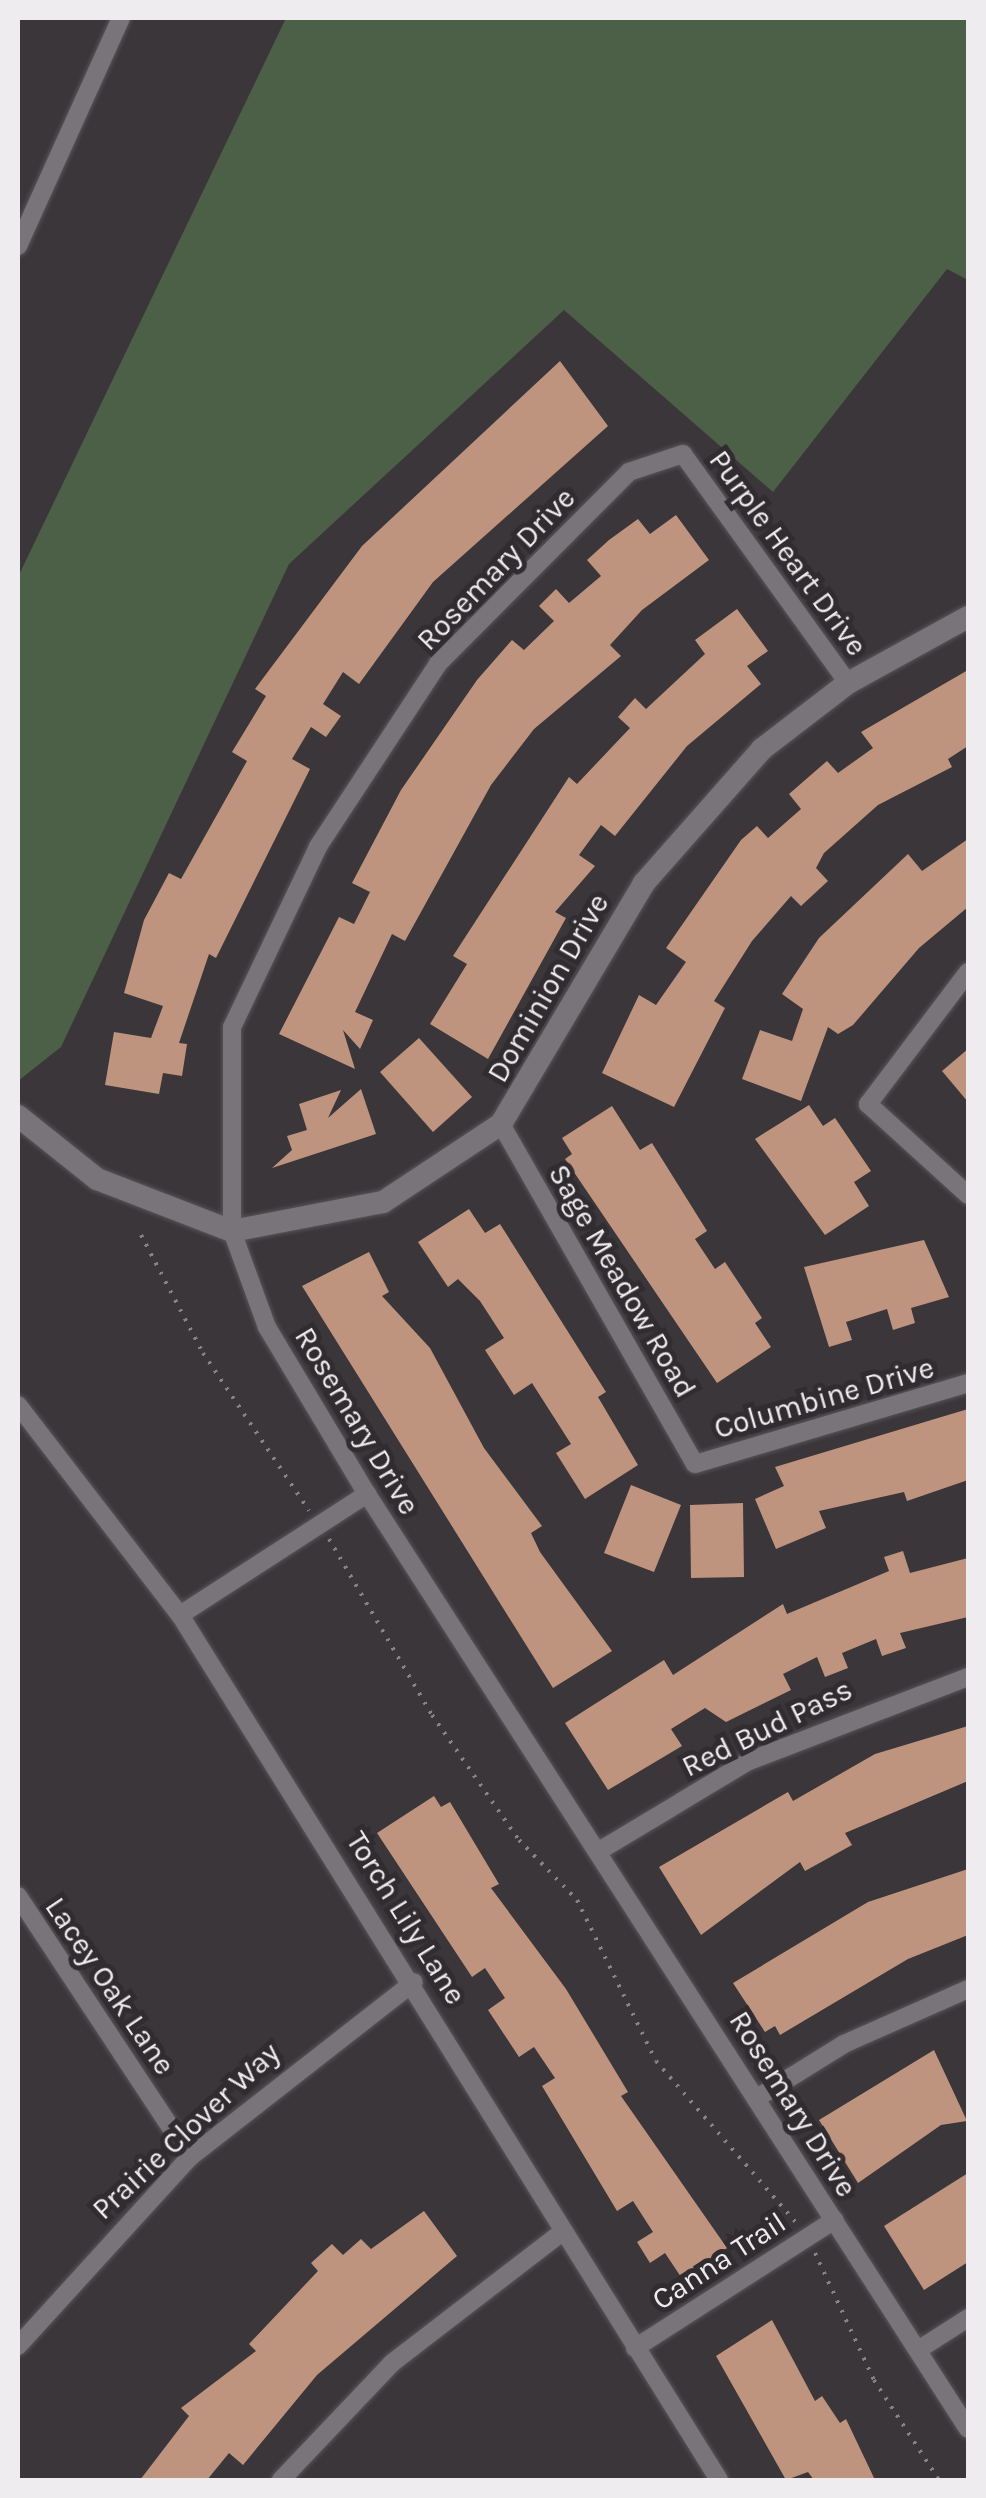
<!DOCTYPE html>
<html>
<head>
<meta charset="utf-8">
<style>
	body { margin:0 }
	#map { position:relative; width:986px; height:2498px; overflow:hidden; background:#3b363a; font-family:Karla,sans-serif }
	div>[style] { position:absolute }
	.green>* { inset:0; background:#4c5f47 }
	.building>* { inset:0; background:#bf947e }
	.path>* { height:4px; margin-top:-2px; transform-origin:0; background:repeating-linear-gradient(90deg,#878387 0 2.5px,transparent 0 10.5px) }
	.roads { filter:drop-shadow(0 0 2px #575457) drop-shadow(0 0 2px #575457) }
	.minor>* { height:18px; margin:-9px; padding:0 9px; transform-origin:9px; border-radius:9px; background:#797479 }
	.tertiary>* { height:22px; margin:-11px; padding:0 11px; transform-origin:11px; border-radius:11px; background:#797479 }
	span { translate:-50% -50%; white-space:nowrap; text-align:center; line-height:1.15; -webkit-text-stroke:10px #312c30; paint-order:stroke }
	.street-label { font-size:30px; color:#efecef }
	.frame { position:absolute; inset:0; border:20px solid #efecef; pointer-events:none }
</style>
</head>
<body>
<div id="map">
	<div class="green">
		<i style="clip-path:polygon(286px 18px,968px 18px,968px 280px,947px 269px,773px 492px,564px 310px,289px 564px,61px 1047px,18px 1081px,18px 577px)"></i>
	</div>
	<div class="building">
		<i style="clip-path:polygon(560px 361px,608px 426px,433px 582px,359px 684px,343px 672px,323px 704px,341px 716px,326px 737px,311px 727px,292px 759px,310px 769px,216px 958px,209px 954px,179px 1043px,187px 1044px,182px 1076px,163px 1073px,159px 1094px,105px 1085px,114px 1032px,151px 1038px,163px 1006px,124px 993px,144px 920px,169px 873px,181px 879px,247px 761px,232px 752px,266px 696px,255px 689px,362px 546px)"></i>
		<i style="clip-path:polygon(676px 515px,709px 560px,642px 610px,610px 645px,621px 656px,534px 729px,491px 785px,405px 941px,392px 934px,355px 1012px,373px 1020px,360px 1049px,343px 1030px,355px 1069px,279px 1034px,339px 917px,354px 924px,370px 892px,352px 883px,401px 790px,477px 680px,512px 640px,524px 650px,554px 621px,539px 606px,556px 589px,569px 603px,601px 576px,587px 560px,609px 540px,638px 519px,650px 534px)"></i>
		<i style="clip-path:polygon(737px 609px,768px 651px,747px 666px,761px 684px,687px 746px,615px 836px,601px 825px,579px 855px,595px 866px,555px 912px,566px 918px,488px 1059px,430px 1024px,467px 964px,453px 956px,569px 777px,577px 784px,630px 728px,618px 717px,635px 698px,646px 709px,705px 654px,695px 640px)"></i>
		<i style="clip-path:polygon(968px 670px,968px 746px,948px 759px,952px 767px,878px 805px,824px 853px,816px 868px,828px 881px,801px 906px,791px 896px,752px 941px,714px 1001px,725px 1008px,674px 1107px,602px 1073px,639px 995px,656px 1005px,686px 962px,666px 948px,741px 840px,757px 826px,768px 838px,801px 809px,789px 794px,827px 761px,838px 773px,873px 748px,861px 732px)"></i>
		<i style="clip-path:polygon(968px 839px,968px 907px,919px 948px,853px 1025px,838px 1034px,828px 1027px,801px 1101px,742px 1079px,760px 1030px,792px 1041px,803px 1009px,782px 994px,819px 938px,908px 854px,922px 871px)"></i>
		<i style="clip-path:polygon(419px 1038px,472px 1097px,433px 1132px,380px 1072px)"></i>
		<i style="clip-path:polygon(968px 1049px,968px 1102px,942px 1071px)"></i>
		<i style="clip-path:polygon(361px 1089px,376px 1134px,272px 1168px,292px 1150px,287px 1136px,307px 1130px,299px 1104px,341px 1090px,328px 1118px)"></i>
		<i style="clip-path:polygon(809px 1105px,823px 1126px,835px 1118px,871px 1171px,854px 1182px,869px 1206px,825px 1235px,755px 1139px)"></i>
		<i style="clip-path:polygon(612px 1106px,640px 1150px,652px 1143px,707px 1231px,695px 1239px,715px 1269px,725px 1262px,762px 1318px,755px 1323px,771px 1347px,717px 1383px,565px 1159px,572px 1154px,562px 1138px)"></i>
		<i style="clip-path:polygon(469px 1209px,485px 1233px,500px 1224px,606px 1392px,598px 1397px,638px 1465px,585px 1499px,556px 1453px,571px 1444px,532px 1383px,514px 1395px,485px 1350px,504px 1338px,480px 1301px,458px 1279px,448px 1287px,418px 1242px)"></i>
		<i style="clip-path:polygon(924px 1240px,949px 1297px,911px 1308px,915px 1323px,893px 1330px,887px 1309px,846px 1322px,852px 1340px,829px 1347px,804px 1267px)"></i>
		<i style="clip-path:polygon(369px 1252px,389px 1292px,382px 1296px,430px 1348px,484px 1448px,542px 1526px,531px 1533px,540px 1552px,612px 1651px,553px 1688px,302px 1286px)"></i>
		<i style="clip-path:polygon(968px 1409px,968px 1480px,907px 1501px,904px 1492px,819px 1511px,826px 1528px,776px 1549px,755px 1499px,784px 1486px,775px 1467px)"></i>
		<i style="clip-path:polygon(631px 1485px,681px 1505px,654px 1572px,604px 1553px)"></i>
		<i style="clip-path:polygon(743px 1503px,744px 1577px,691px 1578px,690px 1505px)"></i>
		<i style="clip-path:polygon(903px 1551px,910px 1573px,968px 1558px,968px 1617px,900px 1633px,906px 1648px,882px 1656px,876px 1639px,842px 1653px,848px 1668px,825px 1677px,817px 1657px,783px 1674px,791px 1690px,726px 1722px,705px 1708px,671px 1729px,682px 1746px,608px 1790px,565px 1723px,664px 1660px,673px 1675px,783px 1604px,787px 1614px,889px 1571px,884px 1557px)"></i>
		<i style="clip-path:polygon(968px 1726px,968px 1781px,845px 1833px,852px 1845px,805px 1871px,800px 1862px,701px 1935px,659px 1867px,788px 1792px,793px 1801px,875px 1754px)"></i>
		<i style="clip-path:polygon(434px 1796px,441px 1807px,450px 1802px,499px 1884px,491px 1888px,566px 1989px,628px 2092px,621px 2096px,727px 2248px,681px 2277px,665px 2253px,650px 2263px,637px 2242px,653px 2232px,633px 2201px,617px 2211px,542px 2086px,555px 2078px,534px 2047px,519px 2057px,488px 2010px,505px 1998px,485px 1968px,472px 1977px,377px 1833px)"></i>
		<i style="clip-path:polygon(968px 1869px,968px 1935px,908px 1959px,780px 2035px,775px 2026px,765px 2032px,733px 1983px,868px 1902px)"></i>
		<i style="clip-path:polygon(934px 2050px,967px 2121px,941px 2125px,858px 2183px,819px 2120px)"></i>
		<i style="clip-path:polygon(968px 2173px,968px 2262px,924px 2290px,884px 2226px)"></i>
		<i style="clip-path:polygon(424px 2211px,457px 2256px,317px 2375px,243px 2465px,229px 2453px,207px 2480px,140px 2480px,189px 2416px,181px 2408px,256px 2351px,249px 2344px,318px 2271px,311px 2263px,332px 2244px,343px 2255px,361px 2239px,371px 2249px)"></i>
		<i style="clip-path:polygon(772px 2320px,815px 2401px,822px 2396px,840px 2423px,846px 2419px,875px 2480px,814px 2480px,808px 2472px,786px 2480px,716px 2356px)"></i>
	</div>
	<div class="path">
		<i style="left:141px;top:1235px;width:133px;rotate:62.3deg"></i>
		<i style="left:203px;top:1353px;width:190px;rotate:56.1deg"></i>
		<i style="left:329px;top:1539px;width:204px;rotate:59.7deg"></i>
		<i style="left:432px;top:1715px;width:152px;rotate:55.2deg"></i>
		<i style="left:519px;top:1840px;width:83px;rotate:46deg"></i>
		<i style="left:577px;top:1900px;width:179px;rotate:63.9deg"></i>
		<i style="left:656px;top:2061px;width:216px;rotate:49.1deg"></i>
		<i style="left:815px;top:2253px;width:140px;rotate:65.1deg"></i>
		<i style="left:874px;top:2380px;width:119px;rotate:57deg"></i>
	</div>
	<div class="roads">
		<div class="minor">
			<i style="left:18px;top:246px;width:250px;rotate:-65.7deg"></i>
			<i style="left:848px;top:683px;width:282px;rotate:-125.8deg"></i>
			<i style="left:683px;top:454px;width:57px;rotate:161.6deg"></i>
			<i style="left:629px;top:472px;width:271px;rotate:134.9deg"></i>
			<i style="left:438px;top:664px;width:219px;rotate:123.3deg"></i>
			<i style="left:318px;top:847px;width:199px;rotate:115.5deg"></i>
			<i style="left:232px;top:1027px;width:204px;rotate:90deg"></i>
			<i style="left:232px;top:1231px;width:102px;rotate:70deg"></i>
			<i style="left:267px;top:1327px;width:195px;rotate:59.1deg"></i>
			<i style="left:367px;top:1494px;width:1111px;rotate:57.27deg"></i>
			<i style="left:968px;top:972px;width:166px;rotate:127.1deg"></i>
			<i style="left:868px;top:1104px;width:135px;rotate:42.3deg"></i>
			<i style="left:501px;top:1124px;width:391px;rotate:60.3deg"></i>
			<i style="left:695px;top:1464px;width:285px;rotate:-16.5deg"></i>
			<i style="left:18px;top:1405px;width:265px;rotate:52.4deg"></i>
			<i style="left:180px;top:1615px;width:1019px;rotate:58.07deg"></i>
			<i style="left:180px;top:1615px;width:223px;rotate:-32.9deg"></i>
			<i style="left:599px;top:1851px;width:175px;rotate:-31deg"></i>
			<i style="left:749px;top:1761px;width:235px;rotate:-21deg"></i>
			<i style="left:18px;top:1896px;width:313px;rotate:56.6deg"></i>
			<i style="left:757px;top:2098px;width:102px;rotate:-31.8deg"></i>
			<i style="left:844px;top:2044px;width:136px;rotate:-23.9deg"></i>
			<i style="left:18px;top:2346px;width:256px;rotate:-47.7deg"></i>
			<i style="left:190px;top:2157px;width:284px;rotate:-38deg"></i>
			<i style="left:635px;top:2348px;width:237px;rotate:-32.7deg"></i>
			<i style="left:918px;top:2350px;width:59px;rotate:-32.6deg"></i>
			<i style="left:281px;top:2480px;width:161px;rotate:-46.5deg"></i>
			<i style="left:392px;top:2363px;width:213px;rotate:-37.6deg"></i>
		</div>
		<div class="tertiary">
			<i style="left:18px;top:1116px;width:101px;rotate:38.6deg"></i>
			<i style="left:97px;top:1179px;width:145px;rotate:21.1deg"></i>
			<i style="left:232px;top:1231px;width:154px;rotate:-10.9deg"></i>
			<i style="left:383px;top:1202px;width:141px;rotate:-33.5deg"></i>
			<i style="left:501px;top:1124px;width:280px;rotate:-59.3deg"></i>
			<i style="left:644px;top:883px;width:179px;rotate:-48.6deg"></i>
			<i style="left:762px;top:749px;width:108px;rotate:-37.5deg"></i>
			<i style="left:848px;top:683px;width:137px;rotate:-28.8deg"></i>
		</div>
	</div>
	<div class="street-label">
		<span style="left:788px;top:553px;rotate:54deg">Purple Heart Drive</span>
		<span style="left:496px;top:569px;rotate:-46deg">Rosemary Drive</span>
		<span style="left:548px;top:988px;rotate:-60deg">Dominion Drive</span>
		<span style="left:622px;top:1281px;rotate:60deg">Sage Meadow Road</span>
		<span style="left:824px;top:1398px;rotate:-16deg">Columbine Drive</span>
		<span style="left:357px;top:1421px;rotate:59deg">Rosemary Drive</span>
		<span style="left:767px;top:1728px;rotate:-26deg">Red Bud Pass</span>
		<span style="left:406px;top:1918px;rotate:58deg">Torch Lily Lane</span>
		<span style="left:110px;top:1986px;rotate:56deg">Lacey Oak Lane</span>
		<span style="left:793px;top:2104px;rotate:58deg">Rosemary Drive</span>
		<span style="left:186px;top:2131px;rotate:-43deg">Prairie Clover Way</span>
		<span style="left:719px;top:2261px;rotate:-33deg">Canna Trail</span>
	</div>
	<div class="frame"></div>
</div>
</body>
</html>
